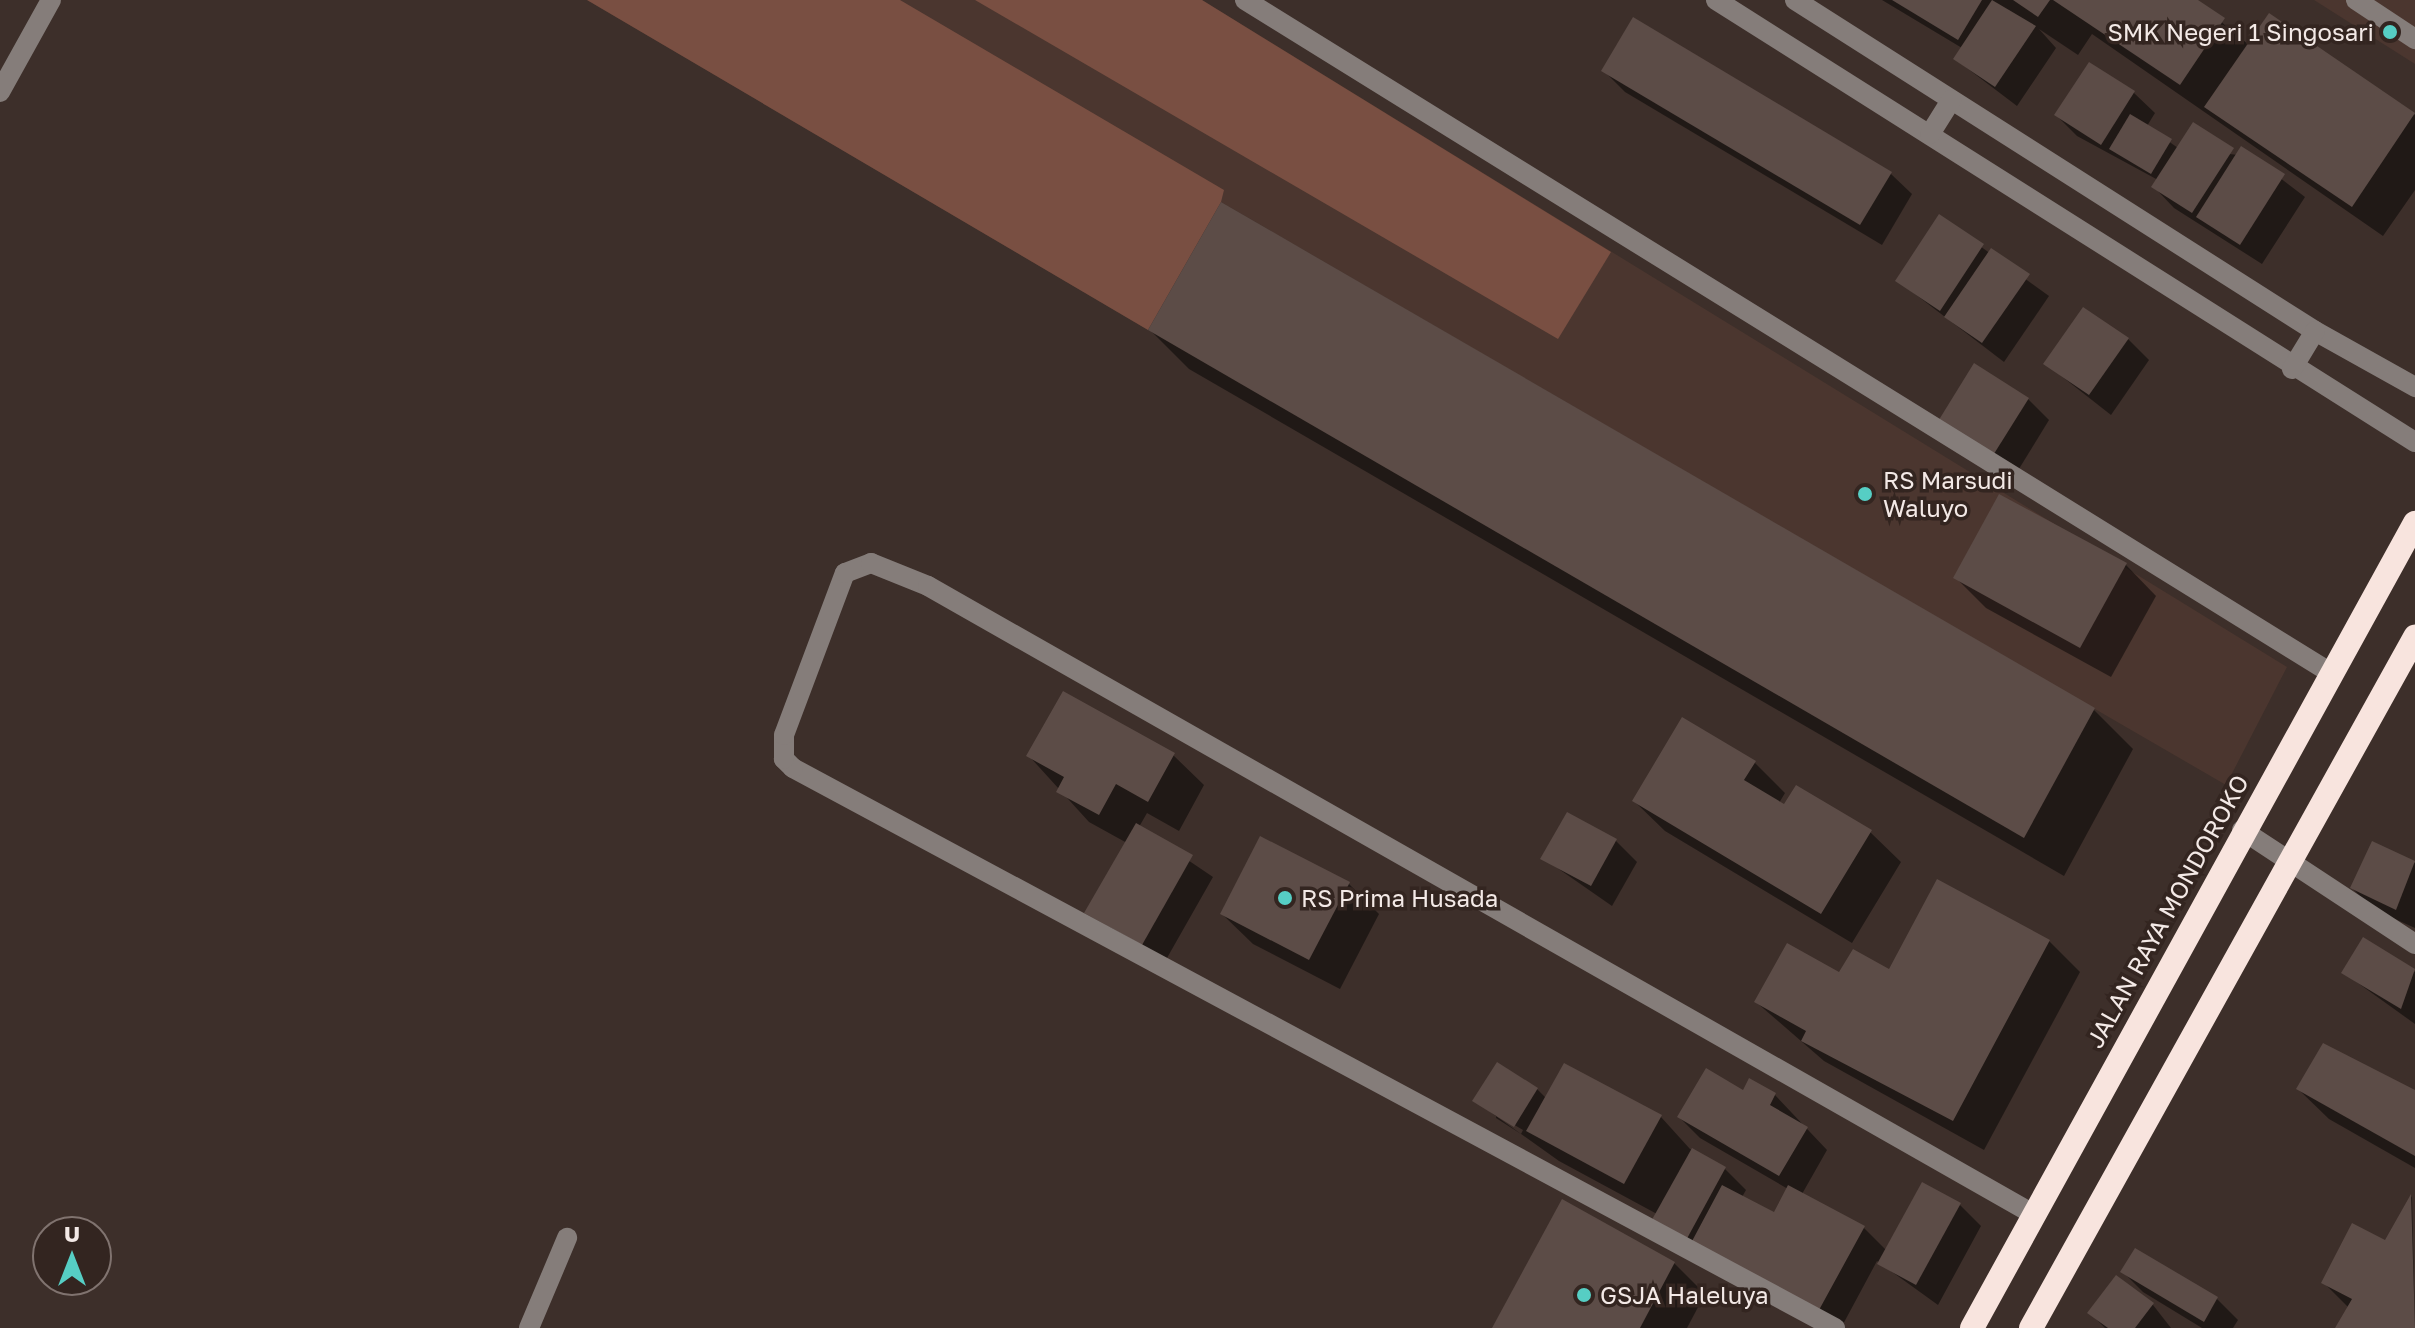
<!DOCTYPE html>
<html>
<head>
<meta charset="utf-8">
<style>
	body { margin:0 }
	#map { position:relative; width:2415px; height:1328px; overflow:hidden; background:#3d2f2a; font-family:"Golos Text",sans-serif }
	div>[style] { position:absolute }
	.built>* { inset:0; background:#4b362f }
	.green>* { inset:0; background:#794f42 }
	.shadow>* { inset:0; background:#0007 }
	.building>* { inset:0; background:#5c4c47 }
	.minor>* { height:20px; margin:-10px; padding:0 10px; transform-origin:10px; border-radius:10px; background:#857d7a }
	.highway>* { height:24px; margin:-12px; padding:0 12px; transform-origin:12px; border-radius:12px; background:#f8e4de }
	.dots>* { width:22px; height:22px; translate:-50% -50%; box-sizing:border-box; border:4px solid #332520; border-radius:50% }
	span { translate:-50% -50%; white-space:nowrap; text-align:center; line-height:1.15; -webkit-text-stroke:7px #332520; paint-order:stroke }
	.poi-label { font-size:24px; color:#f3e9e6 }
	.right { translate:-100% -50%; text-align:right }
	.left { translate:0 -50%; text-align:left }
	.street-label { font-size:24px; color:#f3e9e6 }
	.north { position:absolute; left:32px; top:1216px; width:80px; height:80px; box-sizing:border-box; background:#332520; border:2px solid #80736f; border-radius:50%; rotate:0deg; font-size:22px; font-weight:700; line-height:32px; text-align:center; color:#f3e9e6 }
	.north::after { content:''; display:block; margin:auto; width:28px; height:36px; background:#56cec4; clip-path:polygon(50% 0,100% 100%,50% 72%,0 100%) }
</style>
</head>
<body>
<div id="map">
	<div class="built">
		<i style="clip-path:polygon(587px 0,1202px 0,2287px 667px,2226px 785px,1221px 202px,1148px 330px)"></i>
		<i style="clip-path:polygon(2314px 0,2415px 0,2415px 64px)"></i>
	</div>
	<div class="green">
		<i style="clip-path:polygon(587px 0,900px 0,1224px 190px,1221px 202px,1148px 330px)"></i>
		<i style="clip-path:polygon(975px 0,1202px 0,1611px 252px,1558px 339px)"></i>
	</div>
	<div class="shadow">
		<i style="clip-path:polygon(1882px 0,2195px 0,2249px 45px,2269px 16px,2415px 115px,2415px 190px,2383px 236px,2092px 34px,2078px 55px,2039px 29px,2056px 48px,2017px 106px,1955px 59px,1962px 48px)"></i>
		<i style="clip-path:polygon(2089px 65px,2134px 93px,2155px 113px,2147px 126px,2178px 148px,2238px 155px,2242px 149px,2305px 197px,2262px 264px,2174px 208px,2154px 187px,2158px 180px,2077px 136px,2056px 115px)"></i>
		<i style="clip-path:polygon(1604px 71px,1891px 174px,1912px 194px,1882px 245px,1625px 92px)"></i>
		<i style="clip-path:polygon(1940px 217px,2049px 296px,2004px 362px,1898px 281px)"></i>
		<i style="clip-path:polygon(1150px 330px,2094px 710px,2133px 749px,2064px 876px,1189px 369px)"></i>
		<i style="clip-path:polygon(2128px 339px,2149px 360px,2111px 415px,2046px 364px)"></i>
		<i style="clip-path:polygon(2028px 399px,2049px 420px,2014px 477px,1939px 423px)"></i>
		<i style="clip-path:polygon(2126px 565px,2156px 596px,2111px 677px,1986px 608px,1955px 577px)"></i>
		<i style="clip-path:polygon(1173px 755px,1204px 785px,1179px 831px,1147px 813px,1139px 827px,1213px 877px,1163px 965px,1108px 934px,1127px 843px,1089px 822px,1029px 756px)"></i>
		<i style="clip-path:polygon(1755px 763px,1785px 793px,1779px 803px,1870px 832px,1901px 862px,1852px 943px,1665px 831px,1634px 801px)"></i>
		<i style="clip-path:polygon(1616px 841px,1637px 862px,1612px 906px,1543px 858px)"></i>
		<i style="clip-path:polygon(2373px 844px,2415px 863px,2415px 928px,2373px 909px,2352px 888px)"></i>
		<i style="clip-path:polygon(1349px 884px,1379px 914px,1340px 989px,1253px 944px,1222px 914px)"></i>
		<i style="clip-path:polygon(2364px 940px,2415px 972px,2415px 1024px,2344px 973px)"></i>
		<i style="clip-path:polygon(2049px 941px,2080px 972px,1984px 1150px,1824px 1061px,1756px 1002px)"></i>
		<i style="clip-path:polygon(evenodd,1537px 1089px,1546px 1098px,1661px 1117px,1690px 1149px,1725px 1169px,1746px 1190px,1742px 1197px,1775px 1215px,1788px 1189px,1700px 1138px,1679px 1117px,1743px 1092px,1775px 1095px,1827px 1150px,1802px 1194px,1863px 1227px,1887px 1251px,1960px 1205px,1981px 1226px,1938px 1305px,1877px 1261px,1841px 1328px,1714px 1264px,1657px 1214px,1559px 1161px,1475px 1101px,1537px 1089px,1496px 1114px,1523px 1130px,1521px 1134px,1496px 1118px,1496px 1114px)"></i>
		<i style="clip-path:polygon(2298px 1089px,2415px 1092px,2415px 1168px,2329px 1119px)"></i>
		<i style="clip-path:polygon(2412px 1196px,2415px 1328px,2337px 1328px,2349px 1308px,2324px 1283px,2386px 1242px)"></i>
		<i style="clip-path:polygon(2135px 1250px,2217px 1299px,2238px 1320px,2233px 1328px,2202px 1328px,2143px 1292px,2122px 1271px)"></i>
		<i style="clip-path:polygon(1674px 1263px,1705px 1294px,1687px 1328px,1494px 1328px)"></i>
		<i style="clip-path:polygon(2153px 1305px,2171px 1328px,2105px 1328px,2090px 1313px)"></i>
	</div>
	<div class="building">
		<i style="clip-path:polygon(1892px 0,1982px 0,1958px 40px)"></i>
		<i style="clip-path:polygon(1992px 0,2036px 26px,1995px 87px,1953px 59px)"></i>
		<i style="clip-path:polygon(2013px 0,2050px 0,2038px 17px)"></i>
		<i style="clip-path:polygon(2053px 0,2198px 0,2225px 18px,2180px 85px)"></i>
		<i style="clip-path:polygon(2269px 13px,2415px 113px,2352px 207px,2204px 107px)"></i>
		<i style="clip-path:polygon(1633px 17px,1892px 172px,1860px 225px,1601px 71px)"></i>
		<i style="clip-path:polygon(2089px 62px,2135px 91px,2101px 145px,2054px 115px)"></i>
		<i style="clip-path:polygon(2130px 114px,2172px 139px,2151px 174px,2109px 149px)"></i>
		<i style="clip-path:polygon(2193px 122px,2234px 148px,2192px 213px,2151px 187px)"></i>
		<i style="clip-path:polygon(2241px 146px,2285px 174px,2240px 245px,2196px 217px)"></i>
		<i style="clip-path:polygon(1221px 202px,2095px 708px,2024px 838px,1148px 330px)"></i>
		<i style="clip-path:polygon(1939px 214px,1984px 244px,1940px 311px,1895px 281px)"></i>
		<i style="clip-path:polygon(1991px 248px,2030px 274px,1982px 343px,1944px 317px)"></i>
		<i style="clip-path:polygon(2083px 307px,2129px 338px,2089px 395px,2043px 364px)"></i>
		<i style="clip-path:polygon(1974px 363px,2029px 398px,1992px 457px,1937px 423px)"></i>
		<i style="clip-path:polygon(1999px 494px,2127px 563px,2080px 648px,1953px 578px)"></i>
		<i style="clip-path:polygon(1063px 691px,1175px 753px,1148px 802px,1116px 784px,1099px 815px,1056px 792px,1064px 777px,1026px 756px)"></i>
		<i style="clip-path:polygon(1682px 717px,1756px 761px,1744px 780px,1784px 804px,1796px 785px,1872px 830px,1821px 914px,1632px 801px)"></i>
		<i style="clip-path:polygon(1567px 812px,1617px 839px,1591px 886px,1540px 859px)"></i>
		<i style="clip-path:polygon(1136px 823px,1193px 855px,1142px 945px,1084px 913px)"></i>
		<i style="clip-path:polygon(1260px 836px,1350px 882px,1309px 960px,1220px 914px)"></i>
		<i style="clip-path:polygon(2372px 841px,2415px 861px,2396px 910px,2350px 888px)"></i>
		<i style="clip-path:polygon(1937px 879px,2050px 940px,1953px 1121px,1801px 1041px,1806px 1031px,1754px 1002px,1787px 943px,1839px 972px,1853px 949px,1889px 969px)"></i>
		<i style="clip-path:polygon(2363px 937px,2415px 969px,2401px 1009px,2341px 973px)"></i>
		<i style="clip-path:polygon(2323px 1043px,2415px 1090px,2415px 1156px,2296px 1089px)"></i>
		<i style="clip-path:polygon(1497px 1062px,1538px 1088px,1514px 1127px,1472px 1101px)"></i>
		<i style="clip-path:polygon(1564px 1063px,1662px 1115px,1624px 1184px,1526px 1131px)"></i>
		<i style="clip-path:polygon(1706px 1068px,1743px 1090px,1749px 1078px,1776px 1093px,1770px 1105px,1808px 1127px,1779px 1176px,1677px 1117px)"></i>
		<i style="clip-path:polygon(1692px 1148px,1726px 1167px,1684px 1244px,1649px 1225px)"></i>
		<i style="clip-path:polygon(1922px 1182px,1961px 1203px,1916px 1285px,1877px 1264px)"></i>
		<i style="clip-path:polygon(1722px 1185px,1774px 1212px,1788px 1185px,1865px 1226px,1819px 1310px,1691px 1243px)"></i>
		<i style="clip-path:polygon(2411px 1194px,2415px 1328px,2335px 1328px,2352px 1299px,2321px 1283px,2352px 1223px,2385px 1240px)"></i>
		<i style="clip-path:polygon(1562px 1199px,1675px 1262px,1640px 1328px,1492px 1328px)"></i>
		<i style="clip-path:polygon(2135px 1248px,2218px 1297px,2204px 1322px,2120px 1272px)"></i>
		<i style="clip-path:polygon(2116px 1275px,2154px 1303px,2135px 1328px,2108px 1328px,2087px 1313px)"></i>
	</div>
	<div class="minor">
		<i style="left:1245px;top:0;width:1278px;rotate:31.79deg"></i>
		<i style="left:1716px;top:0;width:827px;rotate:32.31deg"></i>
		<i style="left:1795px;top:0;width:616px;rotate:32.48deg"></i>
		<i style="left:2315px;top:331px;width:115px;rotate:29.2deg"></i>
		<i style="left:2356px;top:0;width:71px;rotate:33.5deg"></i>
		<i style="left:0;top:92px;width:105px;rotate:-61deg"></i>
		<i style="left:1930px;top:134px;width:40px;rotate:-58deg"></i>
		<i style="left:2292px;top:369px;width:44px;rotate:-58.8deg"></i>
		<i style="left:2242px;top:830px;width:207px;rotate:33.4deg"></i>
		<i style="left:529px;top:1328px;width:98px;rotate:-67.1deg"></i>
		<i style="left:1835px;top:1328px;width:1183px;rotate:-151.75deg"></i>
		<i style="left:793px;top:768px;width:13px;rotate:-135deg"></i>
		<i style="left:784px;top:759px;width:24px;rotate:-90deg"></i>
		<i style="left:784px;top:735px;width:173px;rotate:-69.4deg"></i>
		<i style="left:845px;top:573px;width:28px;rotate:-21deg"></i>
		<i style="left:871px;top:563px;width:61px;rotate:22deg"></i>
		<i style="left:928px;top:586px;width:1271px;rotate:29.61deg"></i>
	</div>
	<div class="highway">
		<i style="left:1972px;top:1328px;width:919px;rotate:-61.18deg"></i>
		<i style="left:2031px;top:1328px;width:791px;rotate:-60.94deg"></i>
	</div>
	<div class="dots">
		<i style="left:2390px;top:32px;background:#56cec4"></i>
		<i style="left:1865px;top:494px;background:#56cec4"></i>
		<i style="left:1285px;top:898px;background:#56cec4"></i>
		<i style="left:1584px;top:1295px;background:#56cec4"></i>
	</div>
	<div class="poi-label">
		<span class="right" style="left:2374px;top:32px">SMK Negeri 1 Singosari</span>
		<span class="left" style="left:1883px;top:494px">RS Marsudi<br>Waluyo</span>
		<span class="left" style="left:1301px;top:898px">RS Prima Husada</span>
		<span class="left" style="left:1600px;top:1295px">GSJA Haleluya</span>
	</div>
	<div class="street-label">
		<span style="left:2167px;top:911px;rotate:-61deg">JALAN RAYA MONDOROKO</span>
	</div>
	<div class="north">U</div>
</div>
</body>
</html>
